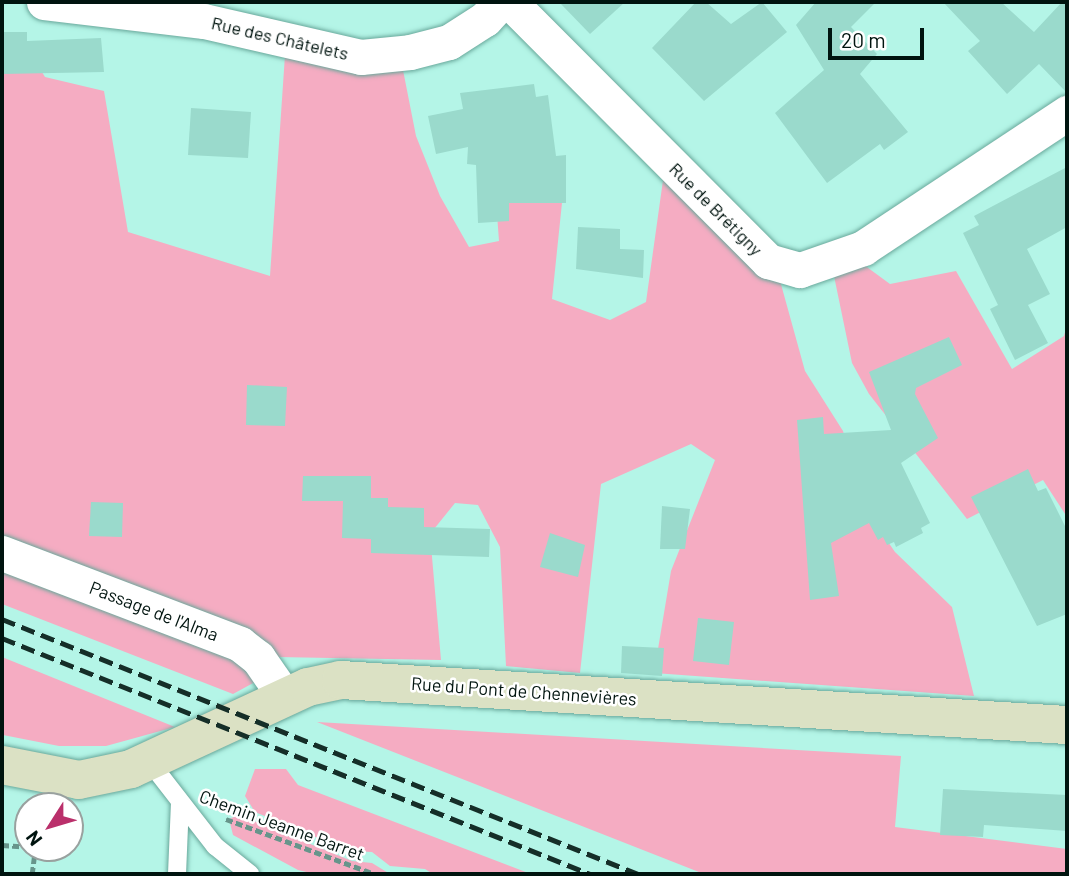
<!DOCTYPE html>
<html>
<head>
<meta charset="utf-8">
<style>
	body { margin:0 }
	#map { position:relative; width:1069px; height:876px; overflow:hidden; background:#b4f5e7; font-family:Barlow,sans-serif }
	div>[style] { position:absolute }
	.green>* { inset:0; background:#f5acc2 }
	.building>* { inset:0; background:#9adacc }
	.path>* { height:4.5px; margin-top:-2.25px; transform-origin:0; background:repeating-linear-gradient(90deg,#67958b 0 7px,transparent 0 10.5px) }
	.roads { filter:drop-shadow(0 0 2px #69a89b) drop-shadow(0 0 2px #69a89b) }
	.lane>* { height:18px; margin:-9px; padding:0 9px; transform-origin:9px; border-radius:9px; background:#fff }
	.street>* { height:35px; margin:-17.5px; padding:0 17.5px; transform-origin:17.5px; border-radius:17.5px; background:#fff }
	.secondary>* { height:38px; margin:-19px; padding:0 19px; transform-origin:19px; border-radius:19px; background:#dbe1c4 }
	.rail>* { height:5px; margin-top:-2.5px; transform-origin:0; background:repeating-linear-gradient(90deg,#152e28 0 14px,transparent 0 21px) }
	span { translate:-50% -50%; white-space:nowrap; text-align:center; line-height:1.15; -webkit-text-stroke:5px #fff; paint-order:stroke }
	.street-label { font-size:18px; color:#00140f }
	.frame { position:absolute; inset:0; border:4px solid #00140f; pointer-events:none }
	.north { position:absolute; left:14px; top:792px; width:70px; height:70px; box-sizing:border-box; background:#fff; border:2px solid #99a19f; border-radius:50%; rotate:233deg; font-size:19px; font-weight:700; line-height:28px; text-align:center; color:#00140f }
	.north::after { content:''; display:block; margin:auto; width:24px; height:32px; background:#ba306b; clip-path:polygon(50% 0,100% 100%,50% 72%,0 100%) }
	.scale { position:absolute; left:828px; top:28px; width:96px; height:32px; box-sizing:border-box; border:4px solid #00140f; border-top:0; padding-left:9px; font-size:21px; line-height:24px; white-space:nowrap; color:#00140f; -webkit-text-stroke:5px #fff; paint-order:stroke }
</style>
</head>
<body>
<div id="map">
	<div class="green">
		<i style="clip-path:polygon(2px 36px,26px 46px,45px 77px,104px 91px,128px 232px,270px 276px,285px 55px,403px 70px,416px 136px,440px 196px,469px 247px,499px 241px,493px 160px,565px 174px,552px 299px,610px 320px,646px 302px,664px 173px,779px 277px,805px 371px,843px 431px,866px 510px,895px 552px,952px 607px,974px 696px,654px 673px,671px 571px,715px 460px,691px 444px,601px 484px,580px 673px,506px 666px,500px 547px,478px 505px,455px 503px,430px 534px,441px 660px,277px 657px,257px 681px,233px 694px,2px 604px)"></i>
		<i style="clip-path:polygon(860px 262px,890px 284px,956px 271px,1012px 369px,1064px 336px,1067px 324px,1067px 517px,1043px 480px,967px 519px,869px 394px,852px 363px,834px 276px)"></i>
		<i style="clip-path:polygon(2px 657px,175px 727px,106px 746px,59px 746px,3px 735px)"></i>
		<i style="clip-path:polygon(317px 722px,901px 756px,895px 827px,1067px 849px,1067px 874px,704px 874px)"></i>
		<i style="clip-path:polygon(255px 769px,286px 769px,298px 785px,531px 874px,433px 874px,425px 869px,390px 866px,372px 852px,349px 851px,255px 812px,245px 796px)"></i>
		<i style="clip-path:polygon(239px 815px,352px 861px,372px 863px,390px 874px,315px 874px,298px 870px,233px 835px,229px 819px)"></i>
	</div>
	<div class="building">
		<i style="clip-path:polygon(559px 2px,625px 2px,590px 34px)"></i>
		<i style="clip-path:polygon(696px 2px,706px 2px,731px 24px,762px 2px,787px 32px,704px 101px,652px 48px)"></i>
		<i style="clip-path:polygon(816px 2px,876px 2px,851px 27px,877px 54px,860px 74px,908px 132px,884px 150px,880px 144px,827px 183px,775px 113px,824px 70px,796px 25px)"></i>
		<i style="clip-path:polygon(943px 2px,1001px 2px,1034px 32px,1062px 2px,1067px 2px,1067px 93px,1039px 64px,1007px 94px,968px 51px,980px 41px)"></i>
		<i style="clip-path:polygon(2px 32px,27px 32px,27px 41px,101px 38px,104px 72px,2px 74px)"></i>
		<i style="clip-path:polygon(534px 84px,536px 97px,548px 95px,556px 156px,566px 155px,566px 203px,509px 203px,509px 221px,478px 223px,476px 165px,467px 164px,468px 147px,436px 154px,428px 116px,463px 109px,460px 93px)"></i>
		<i style="clip-path:polygon(191px 108px,251px 112px,248px 158px,188px 155px)"></i>
		<i style="clip-path:polygon(1067px 167px,1067px 227px,1027px 249px,1050px 294px,1028px 305px,1048px 343px,1015px 360px,990px 309px,998px 305px,963px 233px,979px 225px,974px 216px)"></i>
		<i style="clip-path:polygon(578px 227px,620px 229px,620px 249px,644px 250px,643px 278px,576px 269px)"></i>
		<i style="clip-path:polygon(949px 337px,962px 365px,916px 388px,915px 394px,938px 438px,901px 463px,930px 523px,921px 528px,923px 533px,896px 547px,894px 542px,887px 545px,883px 537px,878px 540px,869px 523px,831px 543px,839px 596px,810px 600px,797px 420px,823px 417px,824px 434px,891px 430px,869px 372px)"></i>
		<i style="clip-path:polygon(247px 385px,287px 387px,285px 426px,246px 425px)"></i>
		<i style="clip-path:polygon(1028px 469px,1038px 491px,1046px 488px,1067px 530px,1067px 614px,1037px 626px,971px 497px)"></i>
		<i style="clip-path:polygon(303px 476px,371px 476px,371px 498px,388px 498px,388px 507px,424px 508px,424px 527px,490px 529px,489px 557px,371px 553px,371px 539px,342px 538px,343px 501px,302px 501px)"></i>
		<i style="clip-path:polygon(91px 502px,123px 503px,122px 537px,89px 536px)"></i>
		<i style="clip-path:polygon(662px 506px,690px 509px,685px 549px,660px 549px)"></i>
		<i style="clip-path:polygon(550px 533px,585px 545px,578px 577px,540px 567px)"></i>
		<i style="clip-path:polygon(698px 618px,734px 622px,729px 665px,693px 661px)"></i>
		<i style="clip-path:polygon(622px 646px,664px 648px,662px 676px,621px 673px)"></i>
		<i style="clip-path:polygon(943px 789px,1067px 795px,1067px 831px,984px 825px,983px 837px,940px 835px)"></i>
	</div>
	<div class="path">
		<i style="left:226px;top:819px;width:159px;rotate:20.3deg"></i>
		<i style="left:2px;top:845px;width:26px;rotate:4deg"></i>
		<i style="left:32px;top:874px;width:26px;rotate:-83deg"></i>
	</div>
	<div class="roads">
		<div class="lane">
			<i style="left:149px;top:761px;width:108px;rotate:52.2deg"></i>
			<i style="left:215px;top:846px;width:45px;rotate:38.7deg"></i>
			<i style="left:177px;top:874px;width:72px;rotate:-87.6deg"></i>
		</div>
		<div class="street">
			<i style="left:44px;top:2px;width:161px;rotate:6.8deg"></i>
			<i style="left:204px;top:21px;width:161px;rotate:12.9deg"></i>
			<i style="left:361px;top:57px;width:49px;rotate:-5.8deg"></i>
			<i style="left:410px;top:52px;width:40px;rotate:-14.4deg"></i>
			<i style="left:449px;top:42px;width:43px;rotate:-32.6deg"></i>
			<i style="left:485px;top:19px;width:23px;rotate:-47deg"></i>
			<i style="left:510px;top:2px;width:366px;rotate:45.1deg"></i>
			<i style="left:768px;top:261px;width:33px;rotate:16deg"></i>
			<i style="left:800px;top:270px;width:67px;rotate:-19.2deg"></i>
			<i style="left:863px;top:248px;width:245px;rotate:-33.5deg"></i>
			<i style="left:2px;top:553px;width:255px;rotate:20.9deg"></i>
			<i style="left:240px;top:644px;width:23px;rotate:38deg"></i>
			<i style="left:258px;top:658px;width:47px;rotate:55.3deg"></i>
		</div>
		<div class="secondary">
			<i style="left:2px;top:765px;width:78px;rotate:11deg"></i>
			<i style="left:79px;top:780px;width:53px;rotate:-11.9deg"></i>
			<i style="left:131px;top:769px;width:195px;rotate:-24.9deg"></i>
			<i style="left:308px;top:687px;width:34px;rotate:-12deg"></i>
			<i style="left:341px;top:680px;width:727px;rotate:3.55deg"></i>
		</div>
	</div>
	<div class="rail">
		<i style="left:2px;top:619px;width:685px;rotate:21.85deg"></i>
		<i style="left:2px;top:638px;width:634px;rotate:21.87deg"></i>
	</div>
	<div class="street-label">
		<span style="left:280px;top:38px;rotate:13deg">Rue des Châtelets</span>
		<span style="left:716px;top:209px;rotate:45deg">Rue de Brétigny</span>
		<span style="left:154px;top:611px;rotate:21deg">Passage de l'Alma</span>
		<span style="left:524px;top:691px;rotate:4deg">Rue du Pont de Chennevières</span>
		<span style="left:282px;top:825px;rotate:20deg">Chemin Jeanne Barret</span>
	</div>
	<div class="frame"></div>
	<div class="north">N</div>
	<div class="scale">20 m</div>
</div>
</body>
</html>
